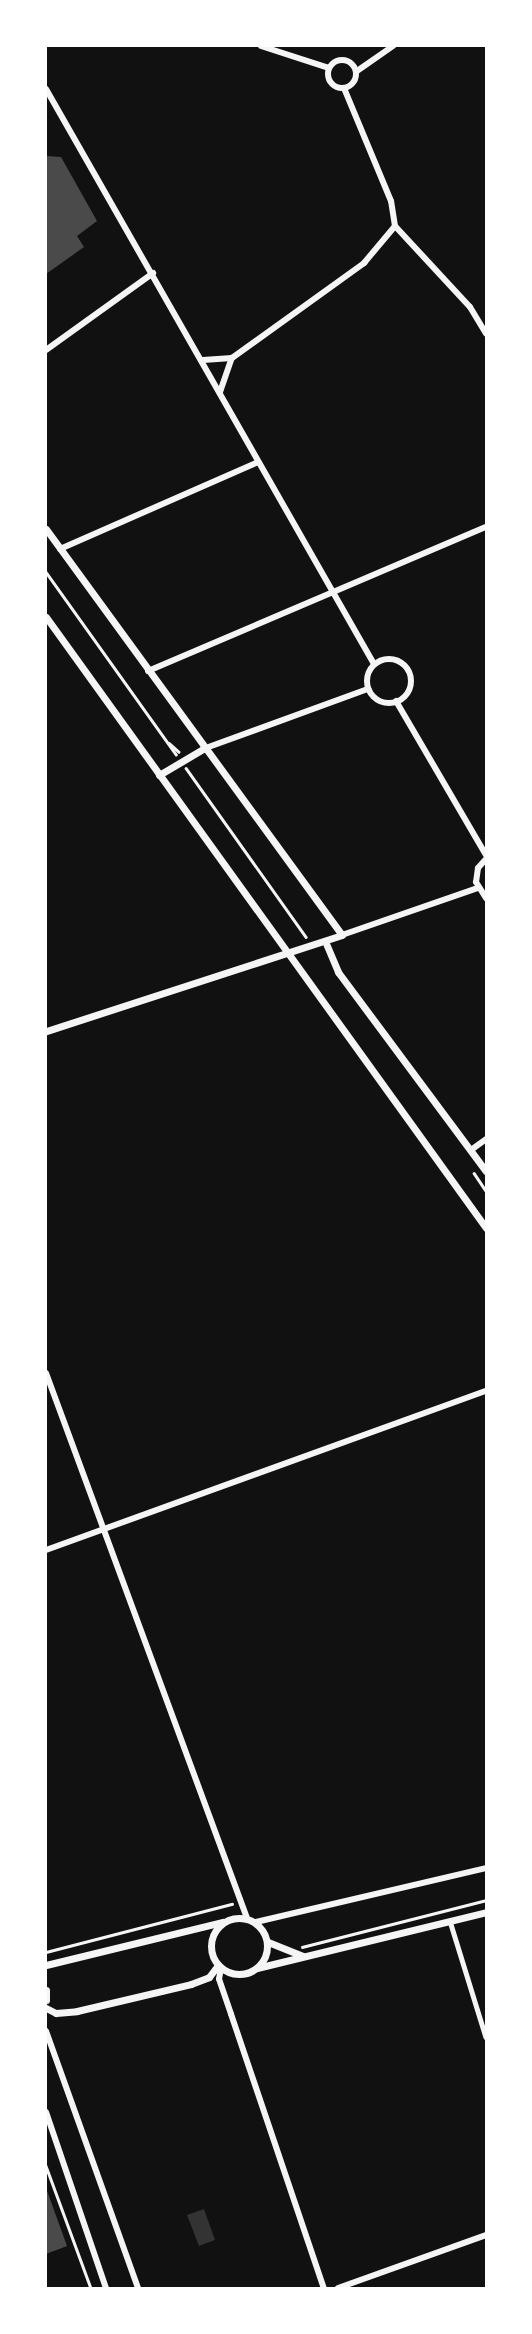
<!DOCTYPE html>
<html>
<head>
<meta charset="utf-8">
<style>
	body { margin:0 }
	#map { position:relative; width:532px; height:2334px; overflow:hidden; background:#111; font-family:Commissioner,sans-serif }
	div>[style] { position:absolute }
	.water>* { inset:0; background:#333 }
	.building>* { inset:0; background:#4a4a4a }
	.path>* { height:2.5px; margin:-1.25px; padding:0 1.25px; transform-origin:1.25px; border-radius:1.25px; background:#f5f5f5 }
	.pedestrian>* { height:4.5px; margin:-2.25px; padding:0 2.25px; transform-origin:2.25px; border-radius:2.25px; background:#f5f5f5 }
	.minor>* { height:6px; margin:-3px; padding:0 3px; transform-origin:3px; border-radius:3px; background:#f5f5f5 }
	.minor>.ring { margin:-3px; padding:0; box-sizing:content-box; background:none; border:6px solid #f5f5f5; border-radius:50% }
	.tertiary>* { height:7px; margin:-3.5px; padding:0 3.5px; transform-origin:3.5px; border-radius:3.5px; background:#f5f5f5 }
	.tertiary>.ring { margin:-3.5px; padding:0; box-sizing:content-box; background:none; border:7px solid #f5f5f5; border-radius:50% }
	span { translate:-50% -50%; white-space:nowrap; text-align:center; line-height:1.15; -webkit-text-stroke:7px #fff; paint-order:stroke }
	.frame { position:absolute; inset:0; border:47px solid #fff; pointer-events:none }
</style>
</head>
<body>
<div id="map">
	<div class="water">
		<i style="clip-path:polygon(204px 2209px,215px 2240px,199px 2246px,187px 2215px)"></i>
	</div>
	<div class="building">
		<i style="clip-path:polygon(46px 156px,61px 157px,97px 221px,77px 236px,84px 247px,46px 274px)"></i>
		<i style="clip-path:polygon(46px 2188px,67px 2246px,46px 2254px)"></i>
	</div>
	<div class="path">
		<i style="left:46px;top:572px;width:224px;rotate:54.5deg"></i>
		<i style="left:169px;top:743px;width:13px;rotate:42deg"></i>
		<i style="left:186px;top:768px;width:207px;rotate:54.6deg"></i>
		<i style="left:474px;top:1173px;width:22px;rotate:56deg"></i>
		<i style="left:302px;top:1947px;width:190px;rotate:-14.3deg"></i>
		<i style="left:46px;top:1952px;width:192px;rotate:-14.5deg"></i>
		<i style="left:46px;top:2166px;width:130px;rotate:69.8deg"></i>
	</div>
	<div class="pedestrian">
		<i style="left:450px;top:1921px;width:121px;rotate:72.8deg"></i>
	</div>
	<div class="minor">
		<i style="left:261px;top:46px;width:71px;rotate:17.9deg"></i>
		<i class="ring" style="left:328px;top:60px;width:22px;height:22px"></i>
		<i style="left:357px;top:71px;width:44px;rotate:-34.8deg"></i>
		<i style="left:46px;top:89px;width:662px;rotate:60.3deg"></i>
		<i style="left:395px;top:226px;width:110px;rotate:47.2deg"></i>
		<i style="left:470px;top:307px;width:31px;rotate:59deg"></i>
		<i style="left:46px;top:350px;width:132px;rotate:-35.7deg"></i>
		<i style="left:203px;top:360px;width:29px;rotate:-4deg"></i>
		<i style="left:232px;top:358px;width:163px;rotate:-35.7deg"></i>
		<i style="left:364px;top:263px;width:48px;rotate:-50deg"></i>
		<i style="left:395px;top:226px;width:25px;rotate:-99deg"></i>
		<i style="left:391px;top:201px;width:122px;rotate:-112.6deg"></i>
		<i style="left:220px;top:392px;width:36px;rotate:-71deg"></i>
		<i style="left:60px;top:549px;width:216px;rotate:-23.7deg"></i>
		<i class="ring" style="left:367px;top:659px;width:38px;height:38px"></i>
		<i style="left:148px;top:671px;width:367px;rotate:-23.1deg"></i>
		<i style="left:396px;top:701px;width:178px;rotate:59.7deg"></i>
		<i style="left:203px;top:749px;width:176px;rotate:-20deg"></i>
		<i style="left:486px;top:859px;width:12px;rotate:132deg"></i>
		<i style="left:478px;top:868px;width:14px;rotate:98deg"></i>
		<i style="left:476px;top:882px;width:19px;rotate:58deg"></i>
		<i style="left:342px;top:935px;width:144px;rotate:-19.1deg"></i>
		<i style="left:471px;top:1150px;width:19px;rotate:-36deg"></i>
		<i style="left:46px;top:1373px;width:581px;rotate:69.76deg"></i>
		<i style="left:46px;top:1550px;width:468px;rotate:-19.9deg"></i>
		<i style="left:256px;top:1922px;width:236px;rotate:-13.2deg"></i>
		<i style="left:221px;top:1968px;width:11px;rotate:100deg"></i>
		<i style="left:219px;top:1979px;width:37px;rotate:71deg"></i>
		<i style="left:231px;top:2014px;width:289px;rotate:71.3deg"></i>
		<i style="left:46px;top:2031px;width:273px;rotate:70.3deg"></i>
		<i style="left:46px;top:2112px;width:186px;rotate:71.2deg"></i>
		<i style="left:338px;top:2288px;width:157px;rotate:-19.7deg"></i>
	</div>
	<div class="tertiary">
		<i style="left:46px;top:529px;width:502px;rotate:53.91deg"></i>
		<i style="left:342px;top:935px;width:311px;rotate:162deg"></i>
		<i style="left:46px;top:617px;width:753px;rotate:54.24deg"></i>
		<i style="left:159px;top:775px;width:51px;rotate:-30.6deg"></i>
		<i style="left:325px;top:941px;width:34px;rotate:67deg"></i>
		<i style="left:338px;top:972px;width:248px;rotate:53.4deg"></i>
		<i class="ring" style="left:211px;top:1918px;width:49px;height:49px"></i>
		<i style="left:268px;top:1942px;width:37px;rotate:22deg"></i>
		<i style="left:46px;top:1965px;width:182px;rotate:-13.7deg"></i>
		<i style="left:257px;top:1968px;width:236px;rotate:-13.7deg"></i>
		<i style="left:46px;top:1990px;width:10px;rotate:90deg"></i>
		<i style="left:46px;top:2008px;width:11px;rotate:27deg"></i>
		<i style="left:56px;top:2013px;width:21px;rotate:-5deg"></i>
		<i style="left:77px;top:2011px;width:117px;rotate:-13.3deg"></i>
		<i style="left:191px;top:1984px;width:19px;rotate:-21deg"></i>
		<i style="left:209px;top:1977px;width:15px;rotate:-53deg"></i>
	</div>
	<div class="frame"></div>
</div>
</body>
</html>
